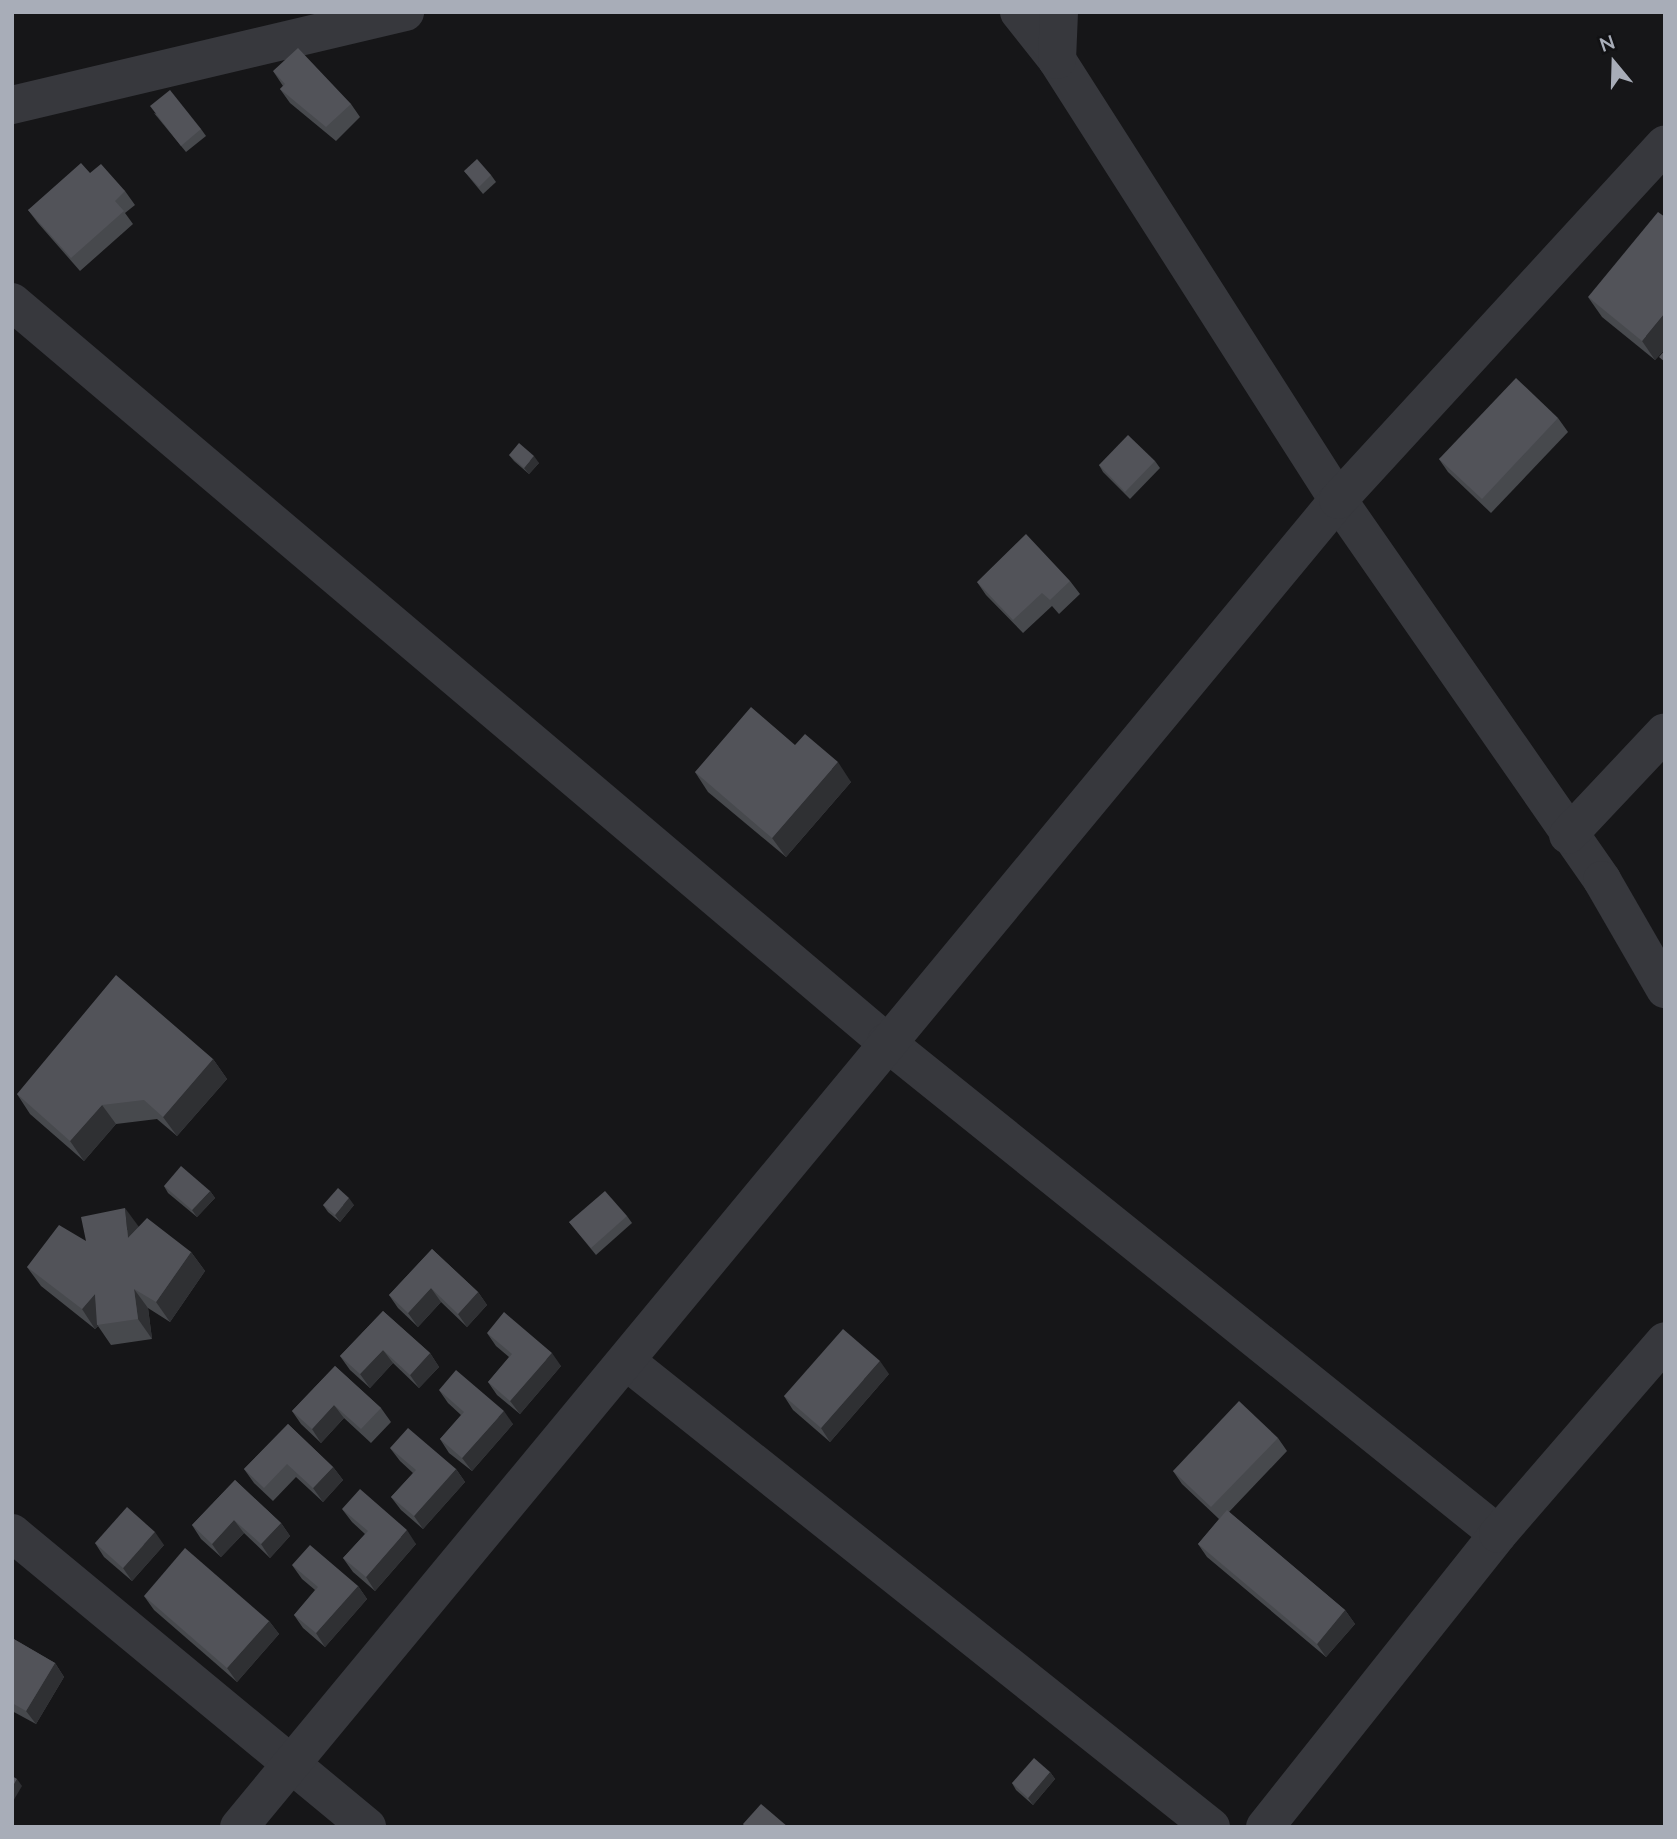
<!DOCTYPE html>
<html>
<head>
<meta charset="utf-8">
<style>
	body { margin:0 }
	#map { position:relative; width:1677px; height:1839px; overflow:hidden; background:#161618; font-family:Lato,sans-serif }
	div>[style] { position:absolute }
	.minor>* { height:38px; margin:-19px; padding:0 19px; transform-origin:19px; border-radius:19px; background:#37383d }
	.wall>* { inset:0; background:#47494d }
	.shaded-wall>* { inset:0; background:#2f3033 }
	.building>* { inset:0; background:#525359 }
	span { translate:-50% -50%; white-space:nowrap; text-align:center; line-height:1.15; -webkit-text-stroke:5px #111113; paint-order:stroke }
	.frame { position:absolute; inset:0; border:14px solid #a8adb8; pointer-events:none }
	.north { position:absolute; left:1579px; top:28px; width:70px; height:70px; -webkit-text-stroke:5px #111113; paint-order:stroke; rotate:341deg; font-size:19px; font-weight:700; line-height:28px; text-align:center; color:#a8adb8 }
	.north::after { content:''; display:block; margin:auto; width:24px; height:32px; background:#a8adb8; clip-path:polygon(50% 0,100% 100%,50% 72%,0 100%) }
</style>
</head>
<body>
<div id="map">
	<div class="minor">
		<i style="left:1019px;top:12px;width:61px;rotate:51.6deg"></i>
		<i style="left:1057px;top:60px;width:522px;rotate:57.44deg"></i>
		<i style="left:1338px;top:500px;width:463px;rotate:55.2deg"></i>
		<i style="left:1602px;top:880px;width:126px;rotate:60deg"></i>
		<i style="left:1057px;top:60px;width:48px;rotate:-87.6deg"></i>
		<i style="left:12px;top:105px;width:404px;rotate:-13.3deg"></i>
		<i style="left:12px;top:302px;width:1145px;rotate:40.25deg"></i>
		<i style="left:886px;top:1042px;width:785px;rotate:38.8deg"></i>
		<i style="left:1568px;top:835px;width:141px;rotate:-46.7deg"></i>
		<i style="left:626px;top:1361px;width:748px;rotate:38.54deg"></i>
		<i style="left:12px;top:1533px;width:461px;rotate:39.6deg"></i>
		<i style="left:239px;top:1827px;width:1723px;rotate:-50.37deg"></i>
		<i style="left:1338px;top:500px;width:483px;rotate:-47.4deg"></i>
		<i style="left:1265px;top:1827px;width:374px;rotate:-51.5deg"></i>
		<i style="left:1498px;top:1534px;width:255px;rotate:-49.1deg"></i>
	</div>
	<div class="wall">
		<i style="clip-path:polygon(273px 71px,351px 104px,360px 117px,336px 141px,290px 103px,280px 89px,283px 86px)"></i>
		<i style="clip-path:polygon(154px 113px,201px 129px,206px 136px,186px 152px)"></i>
		<i style="clip-path:polygon(464px 171px,491px 175px,496px 182px,483px 194px)"></i>
		<i style="clip-path:polygon(90px 173px,125px 191px,135px 205px,125px 213px,133px 224px,80px 271px,38px 223px,28px 210px)"></i>
		<i style="clip-path:polygon(1588px 297px,1665px 349px,1655px 360px,1602px 317px)"></i>
		<i style="clip-path:polygon(1558px 418px,1568px 432px,1491px 513px,1448px 472px,1439px 459px)"></i>
		<i style="clip-path:polygon(509px 455px,539px 463px,529px 474px,514px 461px)"></i>
		<i style="clip-path:polygon(1155px 461px,1160px 468px,1130px 499px,1103px 472px,1099px 465px)"></i>
		<i style="clip-path:polygon(1070px 581px,1080px 594px,1059px 614px,1052px 606px,1023px 633px,986px 595px,977px 582px)"></i>
		<i style="clip-path:polygon(795px 745px,851px 782px,786px 857px,708px 792px,695px 772px)"></i>
		<i style="clip-path:polygon(213px 1059px,227px 1079px,177px 1136px,157px 1119px,116px 1124px,84px 1161px,30px 1114px,17px 1094px)"></i>
		<i style="clip-path:polygon(164px 1186px,210px 1191px,215px 1198px,197px 1217px,168px 1193px)"></i>
		<i style="clip-path:polygon(323px 1205px,354px 1205px,340px 1222px,328px 1212px)"></i>
		<i style="clip-path:polygon(627px 1216px,632px 1223px,596px 1255px,569px 1222px)"></i>
		<i style="clip-path:polygon(139px 1227px,191px 1252px,205px 1271px,170px 1322px,148px 1308px,152px 1339px,111px 1345px,98px 1326px,95px 1329px,41px 1286px,27px 1267px,86px 1241px)"></i>
		<i style="clip-path:polygon(432px 1249px,478px 1292px,487px 1305px,467px 1327px,441px 1302px,418px 1327px,398px 1308px,389px 1295px)"></i>
		<i style="clip-path:polygon(383px 1311px,430px 1353px,439px 1367px,419px 1388px,393px 1363px,370px 1388px,350px 1370px,340px 1356px)"></i>
		<i style="clip-path:polygon(487px 1333px,561px 1366px,520px 1414px,497px 1395px,488px 1382px,509px 1357px,496px 1346px)"></i>
		<i style="clip-path:polygon(335px 1366px,381px 1408px,391px 1422px,371px 1443px,344px 1418px,321px 1443px,301px 1424px,292px 1411px)"></i>
		<i style="clip-path:polygon(889px 1374px,830px 1442px,793px 1410px,784px 1396px)"></i>
		<i style="clip-path:polygon(439px 1390px,513px 1424px,472px 1471px,449px 1453px,440px 1439px,461px 1415px,448px 1403px)"></i>
		<i style="clip-path:polygon(288px 1424px,333px 1467px,343px 1480px,323px 1502px,296px 1477px,273px 1501px,254px 1483px,244px 1469px)"></i>
		<i style="clip-path:polygon(1278px 1438px,1287px 1451px,1229px 1512px,1345px 1610px,1355px 1624px,1326px 1657px,1207px 1557px,1198px 1544px,1219px 1519px,1182px 1484px,1173px 1471px)"></i>
		<i style="clip-path:polygon(390px 1448px,456px 1469px,465px 1482px,423px 1529px,401px 1510px,391px 1497px,413px 1473px,400px 1461px)"></i>
		<i style="clip-path:polygon(235px 1480px,281px 1523px,290px 1536px,270px 1558px,244px 1533px,221px 1557px,201px 1539px,192px 1525px)"></i>
		<i style="clip-path:polygon(342px 1509px,416px 1544px,375px 1591px,353px 1572px,343px 1558px,365px 1534px,352px 1522px)"></i>
		<i style="clip-path:polygon(95px 1543px,164px 1545px,132px 1581px,104px 1557px)"></i>
		<i style="clip-path:polygon(292px 1565px,358px 1586px,367px 1599px,325px 1647px,303px 1628px,294px 1615px,315px 1590px,302px 1579px)"></i>
		<i style="clip-path:polygon(144px 1596px,269px 1621px,279px 1634px,237px 1682px,154px 1610px)"></i>
		<i style="clip-path:polygon(12px 1638px,55px 1663px,64px 1677px,36px 1724px,12px 1711px)"></i>
		<i style="clip-path:polygon(1050px 1772px,1055px 1779px,1033px 1805px,1016px 1790px,1012px 1783px)"></i>
	</div>
	<div class="shaded-wall">
		<i style="clip-path:polygon(1665px 313px,1665px 349px,1655px 360px,1642px 341px)"></i>
		<i style="clip-path:polygon(534px 456px,539px 463px,529px 474px,524px 468px)"></i>
		<i style="clip-path:polygon(838px 762px,851px 782px,786px 857px,772px 838px)"></i>
		<i style="clip-path:polygon(213px 1059px,227px 1079px,177px 1136px,163px 1117px)"></i>
		<i style="clip-path:polygon(102px 1105px,116px 1124px,84px 1161px,70px 1141px)"></i>
		<i style="clip-path:polygon(210px 1191px,215px 1198px,197px 1217px,192px 1210px)"></i>
		<i style="clip-path:polygon(349px 1198px,354px 1205px,340px 1222px,335px 1215px)"></i>
		<i style="clip-path:polygon(125px 1208px,139px 1227px,128px 1238px)"></i>
		<i style="clip-path:polygon(191px 1252px,205px 1271px,170px 1322px,156px 1302px)"></i>
		<i style="clip-path:polygon(431px 1288px,441px 1302px,418px 1327px,408px 1313px)"></i>
		<i style="clip-path:polygon(134px 1289px,148px 1308px,152px 1339px,138px 1319px)"></i>
		<i style="clip-path:polygon(478px 1292px,487px 1305px,467px 1327px,458px 1314px)"></i>
		<i style="clip-path:polygon(95px 1294px,98px 1326px,95px 1329px,82px 1309px)"></i>
		<i style="clip-path:polygon(383px 1350px,393px 1363px,370px 1388px,360px 1374px)"></i>
		<i style="clip-path:polygon(430px 1353px,439px 1367px,419px 1388px,410px 1375px)"></i>
		<i style="clip-path:polygon(552px 1353px,561px 1366px,520px 1414px,510px 1401px)"></i>
		<i style="clip-path:polygon(880px 1361px,889px 1374px,830px 1442px,821px 1428px)"></i>
		<i style="clip-path:polygon(334px 1405px,344px 1418px,321px 1443px,312px 1429px)"></i>
		<i style="clip-path:polygon(504px 1411px,513px 1424px,472px 1471px,462px 1458px)"></i>
		<i style="clip-path:polygon(333px 1467px,343px 1480px,323px 1502px,313px 1488px)"></i>
		<i style="clip-path:polygon(456px 1469px,465px 1482px,423px 1529px,414px 1516px)"></i>
		<i style="clip-path:polygon(234px 1520px,244px 1533px,221px 1557px,212px 1544px)"></i>
		<i style="clip-path:polygon(281px 1523px,290px 1536px,270px 1558px,261px 1544px)"></i>
		<i style="clip-path:polygon(407px 1530px,416px 1544px,375px 1591px,366px 1577px)"></i>
		<i style="clip-path:polygon(155px 1532px,164px 1545px,132px 1581px,123px 1568px)"></i>
		<i style="clip-path:polygon(358px 1586px,367px 1599px,325px 1647px,316px 1633px)"></i>
		<i style="clip-path:polygon(1345px 1610px,1355px 1624px,1326px 1657px,1317px 1644px)"></i>
		<i style="clip-path:polygon(269px 1621px,279px 1634px,237px 1682px,227px 1668px)"></i>
		<i style="clip-path:polygon(55px 1663px,64px 1677px,36px 1724px,26px 1711px)"></i>
		<i style="clip-path:polygon(1050px 1772px,1055px 1779px,1033px 1805px,1028px 1798px)"></i>
		<i style="clip-path:polygon(17px 1779px,22px 1786px,12px 1803px,12px 1788px)"></i>
	</div>
	<div class="building">
		<i style="clip-path:polygon(298px 48px,351px 104px,326px 127px,280px 89px,285px 84px,273px 71px)"></i>
		<i style="clip-path:polygon(170px 90px,201px 129px,181px 146px,150px 106px)"></i>
		<i style="clip-path:polygon(477px 159px,491px 175px,479px 187px,464px 171px)"></i>
		<i style="clip-path:polygon(81px 163px,90px 173px,101px 164px,125px 191px,115px 201px,124px 211px,71px 258px,28px 210px)"></i>
		<i style="clip-path:polygon(1658px 212px,1665px 217px,1665px 313px,1642px 341px,1588px 297px)"></i>
		<i style="clip-path:polygon(1665px 350px,1665px 362px,1659px 357px)"></i>
		<i style="clip-path:polygon(1516px 378px,1558px 418px,1482px 499px,1439px 459px)"></i>
		<i style="clip-path:polygon(1128px 435px,1155px 461px,1125px 492px,1099px 465px)"></i>
		<i style="clip-path:polygon(519px 443px,534px 456px,524px 468px,509px 455px)"></i>
		<i style="clip-path:polygon(1026px 534px,1070px 581px,1050px 600px,1042px 593px,1013px 620px,977px 582px)"></i>
		<i style="clip-path:polygon(751px 707px,795px 745px,805px 734px,838px 762px,772px 838px,695px 772px)"></i>
		<i style="clip-path:polygon(116px 975px,213px 1059px,163px 1117px,144px 1100px,102px 1105px,70px 1141px,17px 1094px)"></i>
		<i style="clip-path:polygon(181px 1166px,210px 1191px,192px 1210px,164px 1186px)"></i>
		<i style="clip-path:polygon(338px 1188px,349px 1198px,335px 1215px,323px 1205px)"></i>
		<i style="clip-path:polygon(605px 1191px,627px 1216px,591px 1248px,569px 1222px)"></i>
		<i style="clip-path:polygon(125px 1208px,128px 1238px,147px 1218px,191px 1252px,156px 1302px,134px 1289px,138px 1319px,97px 1325px,95px 1294px,82px 1309px,27px 1267px,59px 1225px,86px 1241px,81px 1217px)"></i>
		<i style="clip-path:polygon(432px 1249px,478px 1292px,458px 1314px,431px 1288px,408px 1313px,389px 1295px)"></i>
		<i style="clip-path:polygon(383px 1311px,430px 1353px,410px 1375px,383px 1350px,360px 1374px,340px 1356px)"></i>
		<i style="clip-path:polygon(504px 1312px,552px 1353px,510px 1401px,488px 1382px,512px 1354px,487px 1333px)"></i>
		<i style="clip-path:polygon(843px 1329px,880px 1361px,821px 1428px,784px 1396px)"></i>
		<i style="clip-path:polygon(335px 1366px,381px 1408px,361px 1429px,334px 1405px,312px 1429px,292px 1411px)"></i>
		<i style="clip-path:polygon(456px 1370px,504px 1411px,462px 1458px,440px 1439px,464px 1412px,439px 1390px)"></i>
		<i style="clip-path:polygon(1239px 1401px,1278px 1438px,1211px 1507px,1173px 1471px)"></i>
		<i style="clip-path:polygon(288px 1424px,333px 1467px,313px 1488px,287px 1464px,264px 1488px,244px 1469px)"></i>
		<i style="clip-path:polygon(408px 1428px,456px 1469px,414px 1516px,391px 1497px,416px 1470px,390px 1448px)"></i>
		<i style="clip-path:polygon(235px 1480px,281px 1523px,261px 1544px,234px 1520px,212px 1544px,192px 1525px)"></i>
		<i style="clip-path:polygon(360px 1489px,407px 1530px,366px 1577px,343px 1558px,368px 1531px,342px 1509px)"></i>
		<i style="clip-path:polygon(127px 1507px,155px 1532px,123px 1568px,95px 1543px)"></i>
		<i style="clip-path:polygon(1227px 1510px,1345px 1610px,1317px 1644px,1198px 1544px)"></i>
		<i style="clip-path:polygon(310px 1545px,358px 1586px,316px 1633px,294px 1615px,318px 1587px,292px 1565px)"></i>
		<i style="clip-path:polygon(185px 1548px,269px 1621px,227px 1668px,144px 1596px)"></i>
		<i style="clip-path:polygon(12px 1638px,55px 1663px,26px 1711px,12px 1703px)"></i>
		<i style="clip-path:polygon(1034px 1758px,1050px 1772px,1028px 1798px,1012px 1783px)"></i>
		<i style="clip-path:polygon(12px 1776px,17px 1779px,12px 1788px)"></i>
		<i style="clip-path:polygon(761px 1804px,788px 1827px,745px 1827px,743px 1824px)"></i>
	</div>
	<div class="frame"></div>
	<div class="north">N</div>
</div>
</body>
</html>
